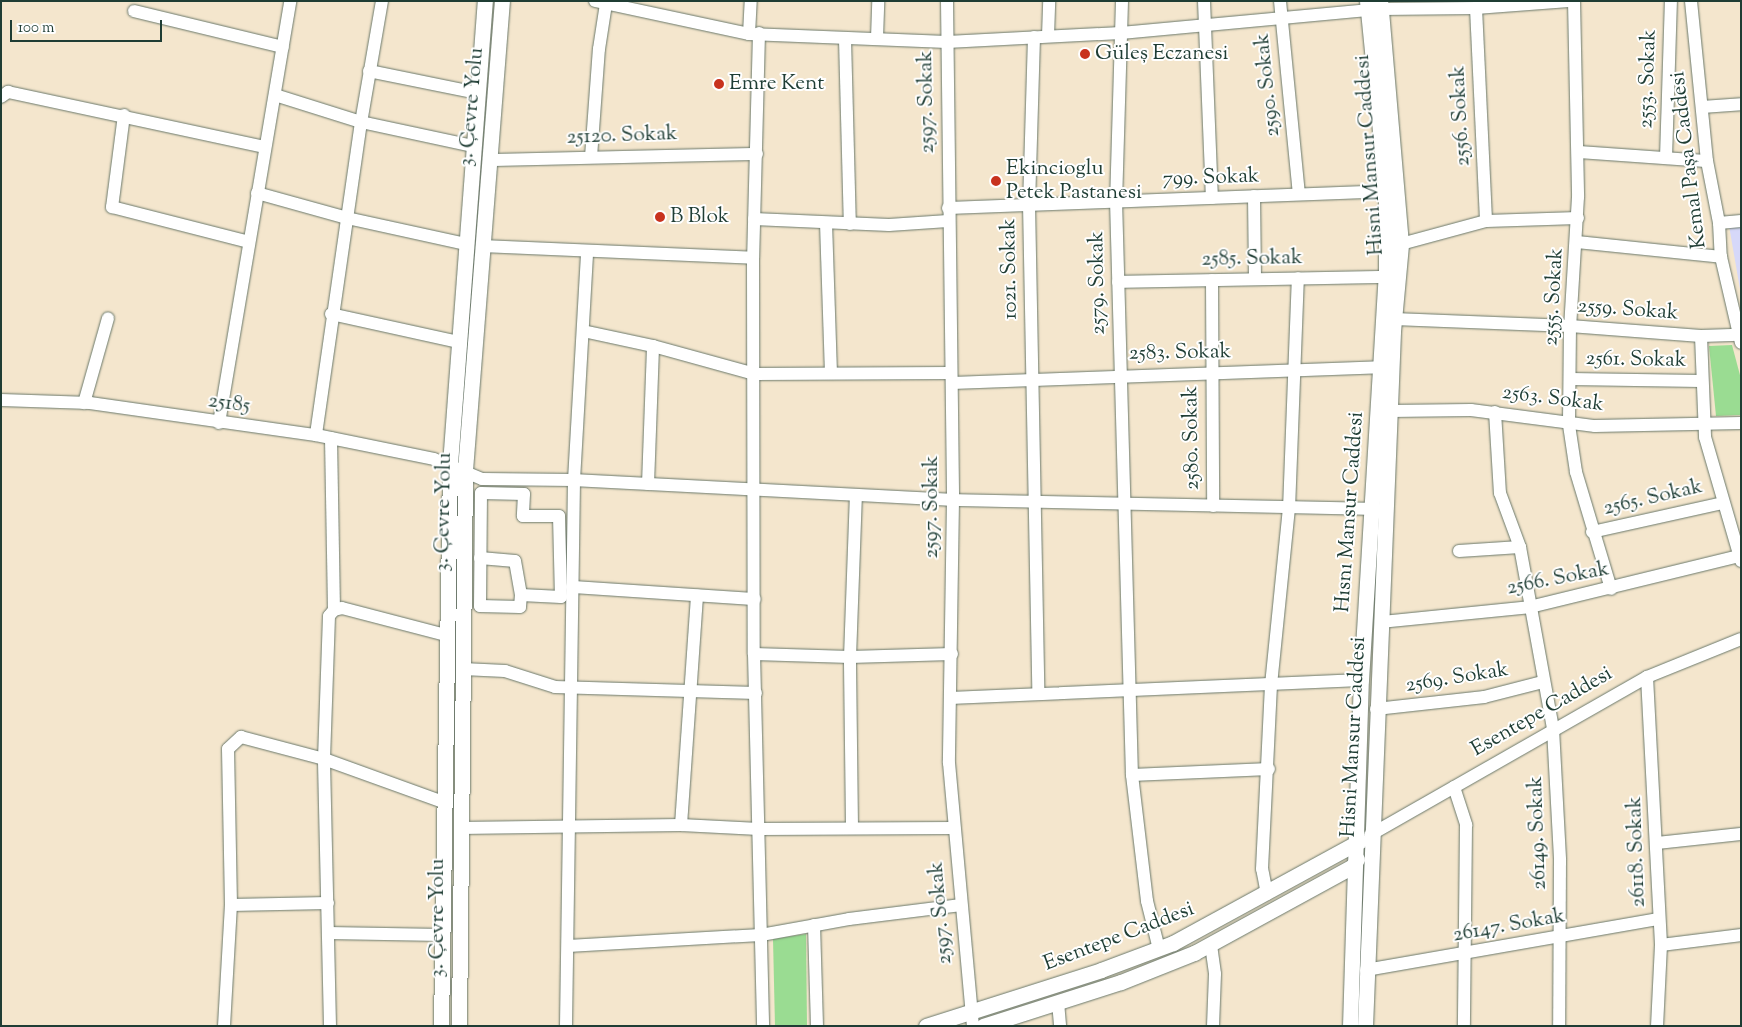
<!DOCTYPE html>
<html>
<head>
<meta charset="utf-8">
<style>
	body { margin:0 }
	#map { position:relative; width:1742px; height:1027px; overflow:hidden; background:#f4e6cd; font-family:"Sorts Mill Goudy",serif }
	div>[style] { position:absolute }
	.built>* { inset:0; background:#d6d8f9 }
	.green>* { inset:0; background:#9adc92 }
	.roads { filter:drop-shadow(0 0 1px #6a786a) drop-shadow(0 0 1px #6a786a) }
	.minor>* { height:12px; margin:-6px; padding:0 6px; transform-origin:6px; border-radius:6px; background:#fff }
	.major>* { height:15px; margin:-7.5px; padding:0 7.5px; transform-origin:7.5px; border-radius:7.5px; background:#fff }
	.dots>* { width:14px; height:14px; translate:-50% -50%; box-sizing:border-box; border:2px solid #fff; border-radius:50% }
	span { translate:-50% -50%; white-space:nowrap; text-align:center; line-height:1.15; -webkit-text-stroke:4px #fff; paint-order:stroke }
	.poi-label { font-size:21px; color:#1f3d34 }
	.left { translate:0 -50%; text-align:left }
	.street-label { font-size:21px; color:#1f3d34 }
	.frame { position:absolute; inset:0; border:2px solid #1f3d34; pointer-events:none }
	.scale { position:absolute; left:10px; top:20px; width:152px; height:22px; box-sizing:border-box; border:2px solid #1f3d34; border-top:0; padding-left:6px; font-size:15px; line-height:18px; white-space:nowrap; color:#1f3d34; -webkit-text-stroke:4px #fff; paint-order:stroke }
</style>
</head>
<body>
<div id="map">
	<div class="built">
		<i style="clip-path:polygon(1728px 220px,1741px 220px,1741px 289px,1740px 289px)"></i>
	</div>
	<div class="green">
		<i style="clip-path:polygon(1732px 345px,1741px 379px,1741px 415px,1716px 416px,1709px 346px)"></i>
		<i style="clip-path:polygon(806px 934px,807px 1026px,775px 1026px,773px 939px)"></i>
	</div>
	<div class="roads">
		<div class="minor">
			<i style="left:382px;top:1px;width:123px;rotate:99.8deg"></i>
			<i style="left:361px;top:122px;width:115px;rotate:12.1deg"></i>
			<i style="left:595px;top:1px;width:157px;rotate:12.1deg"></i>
			<i style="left:749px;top:34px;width:198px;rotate:2.3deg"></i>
			<i style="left:947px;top:42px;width:174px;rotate:-3deg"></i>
			<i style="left:1121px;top:33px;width:261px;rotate:-5.3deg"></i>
			<i style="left:1381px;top:9px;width:95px;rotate:-0.6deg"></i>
			<i style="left:1476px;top:8px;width:93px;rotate:-4.3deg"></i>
			<i style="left:947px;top:1px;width:499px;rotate:89.3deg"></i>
			<i style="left:953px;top:500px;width:263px;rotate:90.9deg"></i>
			<i style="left:949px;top:763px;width:264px;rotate:84.8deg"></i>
			<i style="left:1122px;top:1px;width:199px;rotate:91.7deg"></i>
			<i style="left:1116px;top:200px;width:575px;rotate:88.41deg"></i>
			<i style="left:1132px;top:775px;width:127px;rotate:83.2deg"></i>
			<i style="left:1147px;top:901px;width:49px;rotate:76deg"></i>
			<i style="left:1204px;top:1px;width:197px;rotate:87.7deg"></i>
			<i style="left:1280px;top:1px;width:194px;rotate:84.4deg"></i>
			<i style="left:1574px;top:1px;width:196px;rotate:88.8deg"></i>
			<i style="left:1578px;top:197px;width:129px;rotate:93.5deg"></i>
			<i style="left:1570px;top:326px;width:99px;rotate:90.6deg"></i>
			<i style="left:1569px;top:425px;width:48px;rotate:81.5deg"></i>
			<i style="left:1576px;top:472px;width:122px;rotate:73.3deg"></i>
			<i style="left:1691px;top:1px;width:161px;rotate:84.3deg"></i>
			<i style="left:1707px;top:161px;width:63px;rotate:79deg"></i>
			<i style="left:1719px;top:223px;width:34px;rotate:87deg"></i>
			<i style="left:1721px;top:257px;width:88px;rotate:76.9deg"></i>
			<i style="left:1476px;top:8px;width:213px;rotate:87.3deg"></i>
			<i style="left:134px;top:11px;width:153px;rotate:13.6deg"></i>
			<i style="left:759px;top:33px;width:225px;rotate:91.5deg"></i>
			<i style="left:753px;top:258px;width:396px;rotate:89.9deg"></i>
			<i style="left:754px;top:654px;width:372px;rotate:88.6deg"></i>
			<i style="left:749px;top:34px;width:33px;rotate:-87deg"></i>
			<i style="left:1048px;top:36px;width:35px;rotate:-88deg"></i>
			<i style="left:1034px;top:37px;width:167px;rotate:91.7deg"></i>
			<i style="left:1029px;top:204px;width:490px;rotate:88.9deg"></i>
			<i style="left:877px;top:38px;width:37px;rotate:-88deg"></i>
			<i style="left:845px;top:39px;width:185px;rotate:88.5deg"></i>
			<i style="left:369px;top:71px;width:110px;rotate:11.5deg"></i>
			<i style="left:275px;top:95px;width:90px;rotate:17.4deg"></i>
			<i style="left:361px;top:122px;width:316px;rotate:98.2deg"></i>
			<i style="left:1px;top:97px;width:9px;rotate:-36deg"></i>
			<i style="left:8px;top:92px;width:263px;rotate:12.1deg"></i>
			<i style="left:1702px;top:107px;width:39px;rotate:-4deg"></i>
			<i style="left:124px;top:115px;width:93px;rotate:97.4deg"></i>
			<i style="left:112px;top:207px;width:141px;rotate:14.3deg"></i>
			<i style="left:1578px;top:152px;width:129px;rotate:4deg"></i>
			<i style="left:591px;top:157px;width:108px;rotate:-85.8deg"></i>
			<i style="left:599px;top:49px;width:46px;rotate:-81.2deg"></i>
			<i style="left:1666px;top:158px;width:157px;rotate:-88.2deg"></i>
			<i style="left:489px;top:160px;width:268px;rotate:-1.3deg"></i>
			<i style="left:257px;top:193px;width:93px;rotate:15.5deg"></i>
			<i style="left:347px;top:218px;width:121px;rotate:12.4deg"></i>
			<i style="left:1254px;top:196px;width:83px;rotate:89.3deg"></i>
			<i style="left:948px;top:208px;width:438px;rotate:-2.2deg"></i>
			<i style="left:754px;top:219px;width:135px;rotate:2.5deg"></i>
			<i style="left:889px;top:225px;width:59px;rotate:-3.9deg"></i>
			<i style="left:826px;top:223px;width:150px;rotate:88.1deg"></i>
			<i style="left:1719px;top:223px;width:22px;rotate:-5deg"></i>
			<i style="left:1577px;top:242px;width:145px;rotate:5.9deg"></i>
			<i style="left:1401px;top:244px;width:88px;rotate:-15.1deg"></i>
			<i style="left:1486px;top:221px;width:92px;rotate:-1.9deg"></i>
			<i style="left:482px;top:246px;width:271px;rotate:2.5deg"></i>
			<i style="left:1212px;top:280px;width:226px;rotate:89.7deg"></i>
			<i style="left:1118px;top:282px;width:268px;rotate:-1.1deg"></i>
			<i style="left:331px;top:314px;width:130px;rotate:12.4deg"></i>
			<i style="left:1394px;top:319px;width:176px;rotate:2.3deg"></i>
			<i style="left:1570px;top:326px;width:131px;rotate:4.4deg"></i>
			<i style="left:1701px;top:336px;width:38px;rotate:-2deg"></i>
			<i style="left:583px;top:331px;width:72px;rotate:12.1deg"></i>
			<i style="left:653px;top:346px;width:106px;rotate:15.4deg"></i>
			<i style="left:755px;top:374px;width:196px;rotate:-0.3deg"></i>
			<i style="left:1701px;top:336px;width:101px;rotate:87.7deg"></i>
			<i style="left:1705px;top:437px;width:129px;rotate:73.8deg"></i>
			<i style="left:1570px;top:379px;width:131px;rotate:0.9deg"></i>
			<i style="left:952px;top:383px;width:428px;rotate:-2.1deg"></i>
			<i style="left:1px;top:400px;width:89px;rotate:1.9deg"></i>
			<i style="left:90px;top:403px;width:228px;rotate:8.1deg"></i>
			<i style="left:316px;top:435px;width:120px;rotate:11.5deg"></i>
			<i style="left:434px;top:459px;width:52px;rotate:22.6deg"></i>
			<i style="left:482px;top:479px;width:92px;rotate:0.6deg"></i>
			<i style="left:574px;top:480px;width:380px;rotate:3deg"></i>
			<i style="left:953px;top:500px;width:419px;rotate:1.2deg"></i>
			<i style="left:84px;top:403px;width:88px;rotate:-74.2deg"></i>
			<i style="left:1390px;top:411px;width:81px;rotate:-0.7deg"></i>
			<i style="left:1471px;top:410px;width:125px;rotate:7.4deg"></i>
			<i style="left:1595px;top:426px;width:146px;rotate:-1.2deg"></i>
			<i style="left:1495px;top:412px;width:81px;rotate:86.5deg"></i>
			<i style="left:1500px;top:493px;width:58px;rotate:69.7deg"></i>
			<i style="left:1520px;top:547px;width:185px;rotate:79.7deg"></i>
			<i style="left:1553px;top:729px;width:131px;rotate:86.9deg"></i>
			<i style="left:1560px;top:860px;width:166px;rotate:90.3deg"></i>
			<i style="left:219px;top:423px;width:428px;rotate:-80.4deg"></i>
			<i style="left:331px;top:438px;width:172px;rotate:89deg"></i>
			<i style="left:648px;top:484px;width:138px;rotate:-87.9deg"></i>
			<i style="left:1592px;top:532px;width:134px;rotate:-12.5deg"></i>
			<i style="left:1459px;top:551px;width:61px;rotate:-3.8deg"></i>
			<i style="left:480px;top:558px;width:35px;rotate:5deg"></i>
			<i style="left:515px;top:561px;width:35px;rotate:80deg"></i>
			<i style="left:521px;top:595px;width:12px;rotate:95deg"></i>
			<i style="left:520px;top:607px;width:40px;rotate:-178.6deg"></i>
			<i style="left:480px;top:606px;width:113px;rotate:-89.5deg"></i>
			<i style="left:481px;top:493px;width:43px;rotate:1.3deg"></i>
			<i style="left:524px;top:494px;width:22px;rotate:93deg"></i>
			<i style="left:523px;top:516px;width:36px"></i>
			<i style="left:559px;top:516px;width:81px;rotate:88.6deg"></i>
			<i style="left:561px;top:597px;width:40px;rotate:-177.1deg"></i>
			<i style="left:572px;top:587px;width:183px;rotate:3.8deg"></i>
			<i style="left:1381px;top:622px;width:150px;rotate:-5.7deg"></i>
			<i style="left:1530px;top:607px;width:215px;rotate:-13.7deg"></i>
			<i style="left:754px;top:654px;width:96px;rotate:1.8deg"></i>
			<i style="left:850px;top:657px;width:102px;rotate:-1.7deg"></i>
			<i style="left:463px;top:669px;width:42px;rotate:2.7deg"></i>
			<i style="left:505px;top:671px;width:52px;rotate:17.7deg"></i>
			<i style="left:555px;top:687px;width:201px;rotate:1.7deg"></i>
			<i style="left:1647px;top:677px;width:268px;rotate:87deg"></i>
			<i style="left:1661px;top:945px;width:81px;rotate:92.8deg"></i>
			<i style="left:950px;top:698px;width:411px;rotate:-2.5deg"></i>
			<i style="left:1376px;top:709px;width:109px;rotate:-6.3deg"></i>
			<i style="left:1484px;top:697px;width:61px;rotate:-14.3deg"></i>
			<i style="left:1132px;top:775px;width:137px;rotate:-2.5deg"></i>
			<i style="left:1454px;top:787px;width:40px;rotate:72deg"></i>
			<i style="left:1466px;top:825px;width:201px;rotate:90.6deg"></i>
			<i style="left:681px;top:825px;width:230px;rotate:-86deg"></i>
			<i style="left:852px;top:827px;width:170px;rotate:-90.7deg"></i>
			<i style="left:850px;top:657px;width:162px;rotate:-87.9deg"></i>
			<i style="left:460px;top:828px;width:221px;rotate:-0.8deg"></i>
			<i style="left:681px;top:825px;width:78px;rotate:2.9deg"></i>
			<i style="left:759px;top:829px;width:195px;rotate:-0.3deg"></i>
			<i style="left:1370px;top:835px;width:319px;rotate:-29.7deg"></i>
			<i style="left:1647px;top:677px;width:101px;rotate:-22deg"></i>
			<i style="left:1657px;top:843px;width:84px;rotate:-6.1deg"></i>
			<i style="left:1267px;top:894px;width:25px;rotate:-101deg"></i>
			<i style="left:1262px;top:869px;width:184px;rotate:-87.2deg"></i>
			<i style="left:1271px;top:685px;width:177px;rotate:-84.2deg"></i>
			<i style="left:1289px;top:509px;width:231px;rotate:-87.8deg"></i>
			<i style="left:231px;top:905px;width:156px;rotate:-91.1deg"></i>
			<i style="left:228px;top:749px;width:18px;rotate:-43deg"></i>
			<i style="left:241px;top:737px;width:86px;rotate:14.8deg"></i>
			<i style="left:324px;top:759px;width:127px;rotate:19.9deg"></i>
			<i style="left:814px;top:925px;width:101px;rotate:88.3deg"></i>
			<i style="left:328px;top:933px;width:114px;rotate:1deg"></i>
			<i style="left:1211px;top:945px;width:29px;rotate:82deg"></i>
			<i style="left:1215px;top:974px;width:52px;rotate:92.2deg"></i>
			<i style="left:1661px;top:945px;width:81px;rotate:-7.1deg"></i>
			<i style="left:568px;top:946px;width:193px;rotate:-3.3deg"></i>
			<i style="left:761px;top:935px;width:89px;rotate:-10.3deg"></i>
			<i style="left:849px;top:919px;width:113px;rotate:-7.1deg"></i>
			<i style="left:1366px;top:970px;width:297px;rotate:-9.9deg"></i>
			<i style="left:1058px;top:1002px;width:24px;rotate:85deg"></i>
			<i style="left:224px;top:1026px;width:121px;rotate:-86.7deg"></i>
			<i style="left:231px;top:905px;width:97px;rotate:-1.2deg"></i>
			<i style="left:330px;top:1026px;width:267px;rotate:-91.3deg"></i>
			<i style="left:324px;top:759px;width:143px;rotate:-88deg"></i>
			<i style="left:329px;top:616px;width:8px;rotate:-50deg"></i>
			<i style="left:334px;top:610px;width:8px;rotate:-14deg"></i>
			<i style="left:342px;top:608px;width:107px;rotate:14.6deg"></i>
			<i style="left:566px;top:1026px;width:546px;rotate:-89.16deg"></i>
			<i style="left:574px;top:480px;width:228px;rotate:-86.7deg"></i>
		</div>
		<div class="major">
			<i style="left:441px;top:1026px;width:562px;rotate:-89.08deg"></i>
			<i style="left:450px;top:464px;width:464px;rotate:-85.7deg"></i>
			<i style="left:459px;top:1026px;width:556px;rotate:-89.38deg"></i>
			<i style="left:465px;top:470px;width:470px;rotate:-85.5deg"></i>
			<i style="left:926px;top:1026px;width:184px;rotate:-17.7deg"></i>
			<i style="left:1101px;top:970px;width:77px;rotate:-20.6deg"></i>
			<i style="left:1173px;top:943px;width:213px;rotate:-28.6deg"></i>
			<i style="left:983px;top:1026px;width:145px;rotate:-17.7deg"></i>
			<i style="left:1121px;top:982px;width:79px;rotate:-21.7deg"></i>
			<i style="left:1194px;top:953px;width:181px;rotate:-28.7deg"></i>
			<i style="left:1353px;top:866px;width:8px;rotate:-60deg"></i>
			<i style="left:1350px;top:1026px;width:346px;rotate:-88.2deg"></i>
			<i style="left:1361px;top:680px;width:404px;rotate:-86.5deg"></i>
			<i style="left:1386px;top:277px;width:86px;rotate:-90deg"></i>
			<i style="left:1386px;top:191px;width:191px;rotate:-95.7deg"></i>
			<i style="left:1365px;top:1026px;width:696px;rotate:-87.69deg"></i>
			<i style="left:1393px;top:331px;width:87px;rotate:-84.7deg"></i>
			<i style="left:1401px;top:244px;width:244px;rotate:-94.9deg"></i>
		</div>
	</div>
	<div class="dots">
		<i style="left:1085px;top:54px;background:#c8321e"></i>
		<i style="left:719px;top:84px;background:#c8321e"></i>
		<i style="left:996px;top:181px;background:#c8321e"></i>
		<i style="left:660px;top:217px;background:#c8321e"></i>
	</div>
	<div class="poi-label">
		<span class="left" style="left:1095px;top:54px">Güleş Eczanesi</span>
		<span class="left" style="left:729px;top:84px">Emre Kent</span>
		<span class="left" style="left:1006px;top:181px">Ekincioglu<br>Petek Pastanesi</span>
		<span class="left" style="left:670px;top:217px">B Blok</span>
	</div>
	<div class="street-label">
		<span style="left:1648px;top:79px;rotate:-88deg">2553. Sokak</span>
		<span style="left:1268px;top:85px;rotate:-96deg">2590. Sokak</span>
		<span style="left:927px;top:102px;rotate:-91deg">2597. Sokak</span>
		<span style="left:472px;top:107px;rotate:-85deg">3. Çevre Yolu</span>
		<span style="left:1461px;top:116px;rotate:-93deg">2556. Sokak</span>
		<span style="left:622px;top:136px;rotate:-2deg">25120. Sokak</span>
		<span style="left:1370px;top:155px;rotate:-94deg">Hisni Mansur Caddesi</span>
		<span style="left:1689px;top:160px;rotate:-97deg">Kemal Paşa Caddesi</span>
		<span style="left:1211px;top:178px;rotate:-2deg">799. Sokak</span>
		<span style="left:1252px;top:259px;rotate:-1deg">2585. Sokak</span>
		<span style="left:1010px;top:269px;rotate:-91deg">1021. Sokak</span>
		<span style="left:1098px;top:283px;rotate:-91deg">2579. Sokak</span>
		<span style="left:1554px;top:297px;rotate:-87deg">2555. Sokak</span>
		<span style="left:1628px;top:310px;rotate:4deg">2559. Sokak</span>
		<span style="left:1180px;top:353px;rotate:-1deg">2583. Sokak</span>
		<span style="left:1636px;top:360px;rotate:1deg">2561. Sokak</span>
		<span style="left:1553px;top:399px;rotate:7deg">2563. Sokak</span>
		<span style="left:229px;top:404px;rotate:8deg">25185</span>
		<span style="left:1192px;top:438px;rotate:-91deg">2580. Sokak</span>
		<span style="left:1653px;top:498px;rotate:-13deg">2565. Sokak</span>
		<span style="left:932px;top:507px;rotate:-90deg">2597. Sokak</span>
		<span style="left:444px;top:512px;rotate:-89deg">3. Çevre Yolu</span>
		<span style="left:1350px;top:512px;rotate:-86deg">Hısnı Mansur Caddesi</span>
		<span style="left:1558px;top:579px;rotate:-11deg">2566. Sokak</span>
		<span style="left:1457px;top:678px;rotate:-9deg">2569. Sokak</span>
		<span style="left:1542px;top:712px;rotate:-30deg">Esentepe Caddesi</span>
		<span style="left:1354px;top:737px;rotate:-87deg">Hisni Mansur Caddesi</span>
		<span style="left:1538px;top:833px;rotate:-92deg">26149. Sokak</span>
		<span style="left:1637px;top:852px;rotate:-92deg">26118. Sokak</span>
		<span style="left:941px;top:913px;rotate:-95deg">2597. Sokak</span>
		<span style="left:438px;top:918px;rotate:-90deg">3. Çevre Yolu</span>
		<span style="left:1509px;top:926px;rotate:-10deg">26147. Sokak</span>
		<span style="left:1119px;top:937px;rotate:-21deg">Esentepe Caddesi</span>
	</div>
	<div class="frame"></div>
	<div class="scale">100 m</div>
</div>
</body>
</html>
